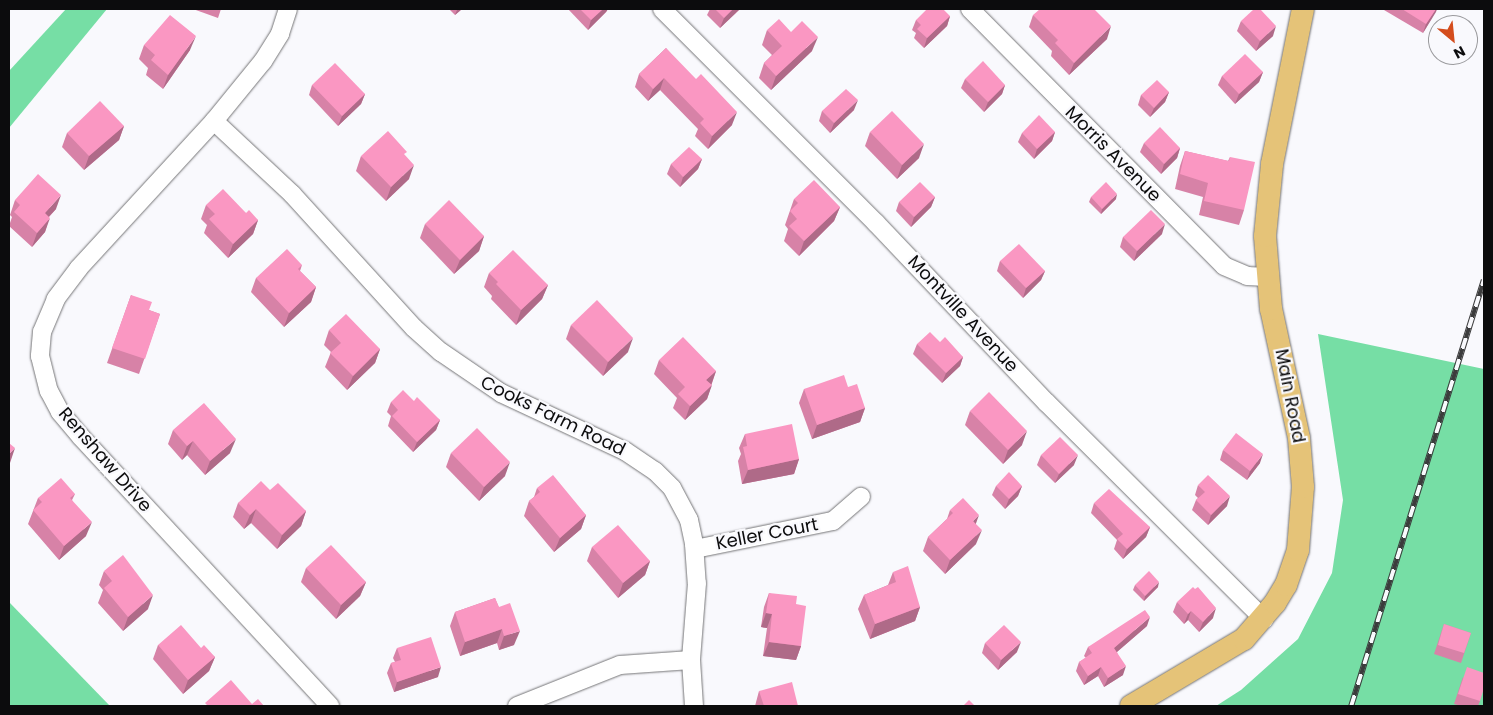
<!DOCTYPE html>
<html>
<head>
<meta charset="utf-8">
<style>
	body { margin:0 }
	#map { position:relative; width:1493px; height:715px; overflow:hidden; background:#f9f9fd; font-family:Poppins,sans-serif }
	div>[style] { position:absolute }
	.forest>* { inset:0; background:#76dea5 }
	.roads { filter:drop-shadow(0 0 1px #757577) drop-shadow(0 0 1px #757577) }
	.minor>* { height:18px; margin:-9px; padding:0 9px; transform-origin:9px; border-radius:9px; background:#fff }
	.major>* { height:22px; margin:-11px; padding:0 11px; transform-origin:11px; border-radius:11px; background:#e5c378 }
	.rail>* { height:5.5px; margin-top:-2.75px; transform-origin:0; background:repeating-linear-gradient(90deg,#f9f9fd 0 11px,#3c3c3d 0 22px); box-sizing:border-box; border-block:1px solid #3c3c3d }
	.wall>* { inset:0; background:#d782a7 }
	.shaded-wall>* { inset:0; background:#af6a88 }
	.building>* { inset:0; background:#fa97c2 }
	span { translate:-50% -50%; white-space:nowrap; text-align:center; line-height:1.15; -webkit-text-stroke:4.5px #f9f9fd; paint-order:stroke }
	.street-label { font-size:18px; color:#0c0c0d }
	.frame { position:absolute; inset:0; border:10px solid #0c0c0d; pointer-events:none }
	.north { position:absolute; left:1428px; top:15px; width:50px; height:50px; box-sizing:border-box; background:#f9f9fd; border:1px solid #9a9a9d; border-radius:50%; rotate:152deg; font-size:14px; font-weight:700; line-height:20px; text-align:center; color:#0c0c0d }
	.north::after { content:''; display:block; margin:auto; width:18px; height:22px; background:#d44d1d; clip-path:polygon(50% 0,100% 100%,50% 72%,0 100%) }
</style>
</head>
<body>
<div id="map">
	<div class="forest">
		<i style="clip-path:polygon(66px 9px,107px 9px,9px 128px,9px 71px)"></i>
		<i style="clip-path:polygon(1318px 334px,1484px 369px,1484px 706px,1216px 706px,1241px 690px,1298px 639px,1332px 573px,1343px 500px)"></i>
		<i style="clip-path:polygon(9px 602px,110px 706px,9px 706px)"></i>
	</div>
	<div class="roads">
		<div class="minor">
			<i style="left:288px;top:9px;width:26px;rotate:108deg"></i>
			<i style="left:280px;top:34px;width:32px;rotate:122deg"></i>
			<i style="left:263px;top:61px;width:77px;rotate:129.2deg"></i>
			<i style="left:214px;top:121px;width:200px;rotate:132.6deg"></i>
			<i style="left:79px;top:268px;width:39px;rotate:127deg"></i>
			<i style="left:56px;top:299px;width:36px;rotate:113deg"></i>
			<i style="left:42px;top:332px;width:24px;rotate:95deg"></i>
			<i style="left:40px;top:356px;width:36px;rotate:76deg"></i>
			<i style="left:49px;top:391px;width:24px;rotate:62deg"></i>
			<i style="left:60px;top:412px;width:33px;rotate:50deg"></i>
			<i style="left:81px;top:437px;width:367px;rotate:47.2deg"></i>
			<i style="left:662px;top:9px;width:303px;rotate:45deg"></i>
			<i style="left:876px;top:223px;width:247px;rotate:46.5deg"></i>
			<i style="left:1046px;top:402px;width:308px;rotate:44.9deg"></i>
			<i style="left:970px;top:9px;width:361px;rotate:45.3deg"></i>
			<i style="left:1224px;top:266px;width:25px;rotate:23deg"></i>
			<i style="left:1247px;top:276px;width:20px;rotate:3deg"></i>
			<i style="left:214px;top:121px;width:107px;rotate:43.1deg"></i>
			<i style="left:292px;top:194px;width:181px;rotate:47.7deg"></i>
			<i style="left:414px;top:328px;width:36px;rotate:42deg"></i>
			<i style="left:441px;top:352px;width:73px;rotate:34.3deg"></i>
			<i style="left:501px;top:393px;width:137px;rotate:25.1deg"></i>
			<i style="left:625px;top:451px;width:36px;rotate:34deg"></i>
			<i style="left:655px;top:471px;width:24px;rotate:45deg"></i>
			<i style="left:672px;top:488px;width:36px;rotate:62deg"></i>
			<i style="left:689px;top:520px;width:25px;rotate:78deg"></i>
			<i style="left:694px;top:544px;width:39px;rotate:86deg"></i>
			<i style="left:697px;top:583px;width:77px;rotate:94.5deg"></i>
			<i style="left:691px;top:660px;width:46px;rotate:86.3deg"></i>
			<i style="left:695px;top:549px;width:141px;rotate:-11.5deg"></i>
			<i style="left:833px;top:521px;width:37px;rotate:-41deg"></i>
			<i style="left:517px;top:706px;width:111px;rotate:-21.7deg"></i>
			<i style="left:620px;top:665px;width:71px;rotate:-4deg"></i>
		</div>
		<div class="major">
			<i style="left:1131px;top:706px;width:131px;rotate:-30.7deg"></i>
			<i style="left:1244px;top:639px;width:48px;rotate:-49.3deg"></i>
			<i style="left:1275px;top:603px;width:21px;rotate:-59deg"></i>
			<i style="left:1286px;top:585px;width:37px;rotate:-71deg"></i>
			<i style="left:1298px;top:550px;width:63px;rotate:-85.5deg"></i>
			<i style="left:1303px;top:487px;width:49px;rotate:-94.7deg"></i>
			<i style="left:1299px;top:438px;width:132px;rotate:-102.2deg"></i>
			<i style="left:1271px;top:309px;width:73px;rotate:-94.7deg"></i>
			<i style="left:1265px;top:236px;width:72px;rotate:-84.4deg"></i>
			<i style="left:1272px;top:164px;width:158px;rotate:-78.7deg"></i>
		</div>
	</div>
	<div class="rail">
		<i style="left:1351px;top:706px;width:446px;rotate:-72.7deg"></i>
	</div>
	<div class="wall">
		<i style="clip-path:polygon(193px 9px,221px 9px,218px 18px)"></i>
		<i style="clip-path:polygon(449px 9px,462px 9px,455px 15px)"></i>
		<i style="clip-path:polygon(568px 9px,608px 9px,606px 12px,588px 30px)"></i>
		<i style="clip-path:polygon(710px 9px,740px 9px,720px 28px,707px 15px)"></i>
		<i style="clip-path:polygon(1385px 9px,1437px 9px,1423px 33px,1384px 10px)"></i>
		<i style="clip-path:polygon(1033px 15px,1107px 39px,1069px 75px,1051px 56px,1052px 51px,1029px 27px)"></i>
		<i style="clip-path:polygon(950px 16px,947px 26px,924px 48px,914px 38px,916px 33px,912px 30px,916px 20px)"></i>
		<i style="clip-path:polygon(1241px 21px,1273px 36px,1256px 51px,1237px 31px)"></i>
		<i style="clip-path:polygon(767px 30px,812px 51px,771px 90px,759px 78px,764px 63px,772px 55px,762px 45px)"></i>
		<i style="clip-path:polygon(144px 45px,190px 50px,163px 89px,146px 75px,148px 68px,139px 59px)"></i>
		<i style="clip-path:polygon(666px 48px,732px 125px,708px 149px,695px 136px,698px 129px,660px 90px,648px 101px,635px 87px,639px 74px)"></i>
		<i style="clip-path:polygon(1263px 72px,1259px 82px,1235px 104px,1218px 85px,1222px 76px)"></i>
		<i style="clip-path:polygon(965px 79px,1005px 85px,1002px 94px,984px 112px,961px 88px)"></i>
		<i style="clip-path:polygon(312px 85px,365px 94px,361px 104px,338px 126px,309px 95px)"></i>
		<i style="clip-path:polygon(1169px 92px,1165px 102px,1150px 117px,1138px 105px,1141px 95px)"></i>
		<i style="clip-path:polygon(854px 110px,830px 133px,819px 121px,822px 111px)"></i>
		<i style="clip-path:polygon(124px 126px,119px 140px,84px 170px,62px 147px,67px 133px)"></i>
		<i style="clip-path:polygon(870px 132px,919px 158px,897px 179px,865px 146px)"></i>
		<i style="clip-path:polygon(1055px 132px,1052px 141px,1034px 159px,1018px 142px,1022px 133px)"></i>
		<i style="clip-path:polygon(1144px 143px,1180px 148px,1177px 158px,1161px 174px,1140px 152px)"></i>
		<i style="clip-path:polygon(1185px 151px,1228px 161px,1230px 157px,1244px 210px,1239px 225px,1199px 215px,1203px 197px,1175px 189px,1180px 166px)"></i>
		<i style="clip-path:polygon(361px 156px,409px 179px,386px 201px,356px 171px)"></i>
		<i style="clip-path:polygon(702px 159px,698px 169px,680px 187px,667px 174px,671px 164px)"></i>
		<i style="clip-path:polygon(935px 197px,931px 207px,911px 227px,896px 211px,899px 202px)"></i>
		<i style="clip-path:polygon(1091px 197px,1116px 199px,1101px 214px,1089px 202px)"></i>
		<i style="clip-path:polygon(794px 199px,840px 207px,834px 221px,799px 256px,784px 241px,788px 229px,785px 225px)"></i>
		<i style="clip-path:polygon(15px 200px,56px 209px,49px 217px,45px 232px,32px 247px,9px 226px,12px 217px,10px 215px)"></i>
		<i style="clip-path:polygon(206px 205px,246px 213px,258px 220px,253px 234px,228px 258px,204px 233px,207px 225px,201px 219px)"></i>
		<i style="clip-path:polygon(425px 224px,484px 236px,479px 251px,454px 274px,420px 238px)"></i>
		<i style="clip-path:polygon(1162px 234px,1134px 261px,1120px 247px,1123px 237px)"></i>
		<i style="clip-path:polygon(1000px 261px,1045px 271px,1041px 280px,1023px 298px,997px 271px)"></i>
		<i style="clip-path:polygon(302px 265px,300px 271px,316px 287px,311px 302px,284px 327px,251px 292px,256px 278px)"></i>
		<i style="clip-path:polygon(489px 273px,548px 285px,542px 299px,516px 325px,491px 299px,492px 296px,484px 287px)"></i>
		<i style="clip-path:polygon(131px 295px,149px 310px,160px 314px,139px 374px,107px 363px)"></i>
		<i style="clip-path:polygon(571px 325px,628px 352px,603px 376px,566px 339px)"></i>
		<i style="clip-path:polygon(329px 330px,380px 349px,375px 363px,347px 390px,325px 367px,331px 352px,324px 345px)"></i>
		<i style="clip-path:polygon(940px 342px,963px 357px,960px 366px,942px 383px,913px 354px,917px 344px)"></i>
		<i style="clip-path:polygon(659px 360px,716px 371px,707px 399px,685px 420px,673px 408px,677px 398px,654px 374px)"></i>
		<i style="clip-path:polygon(848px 387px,865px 408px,860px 422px,812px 439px,799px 403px,804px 389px)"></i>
		<i style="clip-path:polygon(414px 401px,440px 420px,436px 430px,413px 452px,388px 426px,391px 416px,387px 412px,391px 402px)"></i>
		<i style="clip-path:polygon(970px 411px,1022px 445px,1003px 464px,965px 425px)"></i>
		<i style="clip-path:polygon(173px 430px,230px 453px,205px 475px,187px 455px,182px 460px,168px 444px)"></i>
		<i style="clip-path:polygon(745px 434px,799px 459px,794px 474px,742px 484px,738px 461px,741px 454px,739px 448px)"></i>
		<i style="clip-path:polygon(1223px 450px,1260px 463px,1247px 480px,1220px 460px)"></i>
		<i style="clip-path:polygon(451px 453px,505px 476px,479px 501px,446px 467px)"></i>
		<i style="clip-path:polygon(1041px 455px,1074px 465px,1055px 483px,1037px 465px)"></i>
		<i style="clip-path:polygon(1198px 485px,1227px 506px,1208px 525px,1192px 510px,1196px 500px,1198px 498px,1195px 495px)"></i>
		<i style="clip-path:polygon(996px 486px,1022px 486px,1018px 496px,1005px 509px,992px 495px)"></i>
		<i style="clip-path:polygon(537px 488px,586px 515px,581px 529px,554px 552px,524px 516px,529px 501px,534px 497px)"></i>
		<i style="clip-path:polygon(270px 490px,306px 511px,301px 526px,277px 549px,251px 523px,244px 529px,233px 517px,238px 503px)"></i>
		<i style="clip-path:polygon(75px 494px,72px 500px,86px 536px,59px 560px,28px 524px,38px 498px)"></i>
		<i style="clip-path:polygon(1094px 503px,1150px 527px,1146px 537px,1123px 559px,1114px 549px,1117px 540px,1091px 513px)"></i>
		<i style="clip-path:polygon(950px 510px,976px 524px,976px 544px,945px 574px,923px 551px,928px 537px,947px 519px)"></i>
		<i style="clip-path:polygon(592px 547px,650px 561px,645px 575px,618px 598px,587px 561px)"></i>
		<i style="clip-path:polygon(306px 568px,366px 582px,360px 596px,336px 619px,301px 582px)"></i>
		<i style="clip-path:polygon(104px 571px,148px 609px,123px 631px,98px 603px,103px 590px,99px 585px)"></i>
		<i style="clip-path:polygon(893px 572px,920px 607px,915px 621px,870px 639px,858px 609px,864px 595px,888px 585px)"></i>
		<i style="clip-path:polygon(1135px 585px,1158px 587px,1144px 601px,1133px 590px)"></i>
		<i style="clip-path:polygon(769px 593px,796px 604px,801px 646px,796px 660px,763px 656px,767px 628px,761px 627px,764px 607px)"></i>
		<i style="clip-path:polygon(495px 598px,514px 645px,499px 650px,497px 643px,460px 656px,450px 626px,455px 612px)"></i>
		<i style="clip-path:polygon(1177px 602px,1213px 618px,1199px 632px,1188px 620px,1184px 624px,1173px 612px)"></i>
		<i style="clip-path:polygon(1444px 624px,1471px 633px,1461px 663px,1434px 654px)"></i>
		<i style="clip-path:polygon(1147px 626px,1117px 652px,1123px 675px,1104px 687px,1098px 676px,1084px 685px,1076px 671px,1079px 662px,1086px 658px,1084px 656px,1088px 647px)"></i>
		<i style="clip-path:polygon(985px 643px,1017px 652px,998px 670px,982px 653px)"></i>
		<i style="clip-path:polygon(158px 645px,201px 648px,215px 657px,209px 671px,183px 694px,153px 659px)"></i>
		<i style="clip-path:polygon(397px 648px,438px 677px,394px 692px,387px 673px,391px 663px,395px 662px,393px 658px)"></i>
		<i style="clip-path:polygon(1463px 677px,1480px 701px,1478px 706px,1461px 706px,1454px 704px)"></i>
		<i style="clip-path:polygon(759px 691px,798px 706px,755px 706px)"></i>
	</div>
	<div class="shaded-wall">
		<i style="clip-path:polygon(458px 9px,462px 9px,455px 15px,457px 10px)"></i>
		<i style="clip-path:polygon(603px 9px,608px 9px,606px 12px,588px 30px,591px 20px)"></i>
		<i style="clip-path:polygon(733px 9px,740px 9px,720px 28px,724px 18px)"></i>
		<i style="clip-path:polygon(1436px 9px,1437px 9px,1436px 12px,1423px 33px,1426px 24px)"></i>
		<i style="clip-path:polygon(950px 16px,947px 26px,924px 48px,927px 38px)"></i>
		<i style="clip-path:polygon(1111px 26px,1107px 39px,1069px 75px,1074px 63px)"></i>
		<i style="clip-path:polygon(1276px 26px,1273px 36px,1256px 51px,1260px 41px)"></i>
		<i style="clip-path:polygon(196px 36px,190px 50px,163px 89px,168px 75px)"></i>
		<i style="clip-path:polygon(818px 37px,812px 51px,771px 90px,776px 76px)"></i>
		<i style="clip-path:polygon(1263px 72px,1259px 82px,1235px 104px,1239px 94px)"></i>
		<i style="clip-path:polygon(664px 78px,660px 90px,648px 101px,653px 89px)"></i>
		<i style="clip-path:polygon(1005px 85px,1002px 94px,984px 112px,988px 102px)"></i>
		<i style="clip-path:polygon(1169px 92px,1165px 102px,1150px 117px,1154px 108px)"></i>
		<i style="clip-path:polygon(365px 94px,361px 104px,338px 126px,342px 116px)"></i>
		<i style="clip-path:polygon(858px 100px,854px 110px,830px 133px,834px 123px)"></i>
		<i style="clip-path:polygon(737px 112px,732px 125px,708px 149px,712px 136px)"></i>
		<i style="clip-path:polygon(124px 126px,119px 140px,84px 170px,89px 156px)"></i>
		<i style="clip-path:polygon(1055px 132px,1052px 141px,1034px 159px,1037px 149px)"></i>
		<i style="clip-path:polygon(924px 144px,919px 158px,897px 179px,902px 165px)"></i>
		<i style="clip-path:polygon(1180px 148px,1177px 158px,1161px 174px,1164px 164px)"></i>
		<i style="clip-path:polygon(702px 159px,698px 169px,680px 187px,683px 177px)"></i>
		<i style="clip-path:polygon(414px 165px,409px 179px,386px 201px,391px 187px)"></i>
		<i style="clip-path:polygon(1117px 194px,1116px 199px,1101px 214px,1102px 209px)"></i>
		<i style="clip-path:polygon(61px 195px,56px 209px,39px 227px,45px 213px)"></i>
		<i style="clip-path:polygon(935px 197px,931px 207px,911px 227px,914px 217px)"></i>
		<i style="clip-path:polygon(840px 207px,834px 221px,799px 256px,804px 241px)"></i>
		<i style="clip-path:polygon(50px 218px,45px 232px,32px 247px,37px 233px)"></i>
		<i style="clip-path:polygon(258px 220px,253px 234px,228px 258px,233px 244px)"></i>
		<i style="clip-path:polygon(1165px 224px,1162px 234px,1134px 261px,1137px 251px)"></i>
		<i style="clip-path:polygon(484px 236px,479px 251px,454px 274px,460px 260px)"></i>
		<i style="clip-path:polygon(1045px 271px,1041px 280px,1023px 298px,1026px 288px)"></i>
		<i style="clip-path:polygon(548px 285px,542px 299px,516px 325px,521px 310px)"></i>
		<i style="clip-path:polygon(316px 287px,311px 302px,284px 327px,289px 313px)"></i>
		<i style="clip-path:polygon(633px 338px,628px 352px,603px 376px,608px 362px)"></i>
		<i style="clip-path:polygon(380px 349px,375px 363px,347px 390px,353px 376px)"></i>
		<i style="clip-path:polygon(963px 357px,960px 366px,942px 383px,946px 373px)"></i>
		<i style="clip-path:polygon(716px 371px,711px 385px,706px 380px)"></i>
		<i style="clip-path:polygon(712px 385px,707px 399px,685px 420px,690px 406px)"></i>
		<i style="clip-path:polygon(865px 408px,860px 422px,812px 439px,817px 425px)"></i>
		<i style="clip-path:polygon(440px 420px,436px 430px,413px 452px,417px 442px)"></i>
		<i style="clip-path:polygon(1027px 431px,1022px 445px,1003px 464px,1008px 450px)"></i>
		<i style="clip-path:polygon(236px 439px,230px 453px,205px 475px,210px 461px)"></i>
		<i style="clip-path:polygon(193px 441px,187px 455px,182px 460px,187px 446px)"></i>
		<i style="clip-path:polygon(15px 448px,10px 463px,9px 463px,9px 454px)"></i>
		<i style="clip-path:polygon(1263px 454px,1260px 463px,1247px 480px,1250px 471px)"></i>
		<i style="clip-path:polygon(1078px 455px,1074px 465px,1055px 483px,1059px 474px)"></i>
		<i style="clip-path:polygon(799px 459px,794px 474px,742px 484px,748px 470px)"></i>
		<i style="clip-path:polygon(510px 462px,505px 476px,479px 501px,484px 487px)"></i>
		<i style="clip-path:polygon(1022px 486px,1018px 496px,1005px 509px,1009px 499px)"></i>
		<i style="clip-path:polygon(1230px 496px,1227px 506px,1208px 525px,1211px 515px)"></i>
		<i style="clip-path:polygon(256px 509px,251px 523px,244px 529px,250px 515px)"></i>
		<i style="clip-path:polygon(306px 511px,301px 526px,277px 549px,282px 535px)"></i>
		<i style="clip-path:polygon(586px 515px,581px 529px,554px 552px,560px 538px)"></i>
		<i style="clip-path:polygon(979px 515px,974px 529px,973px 521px)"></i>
		<i style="clip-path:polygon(92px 522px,86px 536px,59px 560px,64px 546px)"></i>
		<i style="clip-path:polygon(1150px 527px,1146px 537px,1123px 559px,1127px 549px)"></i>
		<i style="clip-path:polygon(982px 530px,976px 544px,945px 574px,950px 560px)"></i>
		<i style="clip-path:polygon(650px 561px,645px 575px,618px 598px,623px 583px)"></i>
		<i style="clip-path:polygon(366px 582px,360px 596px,336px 619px,341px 605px)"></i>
		<i style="clip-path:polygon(1159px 582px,1158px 587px,1144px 601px,1145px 596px)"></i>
		<i style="clip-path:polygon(153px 595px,148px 609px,123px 631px,128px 617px)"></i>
		<i style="clip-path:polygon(920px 607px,915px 621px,870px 639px,875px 624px)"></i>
		<i style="clip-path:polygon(1216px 608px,1213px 618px,1199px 632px,1203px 622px)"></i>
		<i style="clip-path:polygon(1191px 611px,1188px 620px,1184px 624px,1188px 614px)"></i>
		<i style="clip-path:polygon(766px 613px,772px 614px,767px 628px,761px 627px)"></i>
		<i style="clip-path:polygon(1150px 617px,1147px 626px,1111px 657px,1114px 648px)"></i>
		<i style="clip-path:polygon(502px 629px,497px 643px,460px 656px,465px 642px)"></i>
		<i style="clip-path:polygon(520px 631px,514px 645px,499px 650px,504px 636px)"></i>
		<i style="clip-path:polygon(769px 642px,801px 646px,796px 660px,763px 656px)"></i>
		<i style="clip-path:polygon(1021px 642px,1017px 652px,998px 670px,1001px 660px)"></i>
		<i style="clip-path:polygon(215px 657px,209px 671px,183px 694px,188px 680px)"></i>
		<i style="clip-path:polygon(1126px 666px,1123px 675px,1104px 687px,1108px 678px)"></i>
		<i style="clip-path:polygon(441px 667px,438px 677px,394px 692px,397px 682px)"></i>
		<i style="clip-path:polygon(1101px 667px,1098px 676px,1084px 685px,1088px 676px)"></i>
	</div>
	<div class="building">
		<i style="clip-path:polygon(580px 9px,603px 9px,591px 20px)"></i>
		<i style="clip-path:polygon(715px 9px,733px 9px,724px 18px)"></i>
		<i style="clip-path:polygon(927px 9px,943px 9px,950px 16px,927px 38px,917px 29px,921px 25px,916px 20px)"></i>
		<i style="clip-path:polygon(1040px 9px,1094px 9px,1111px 26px,1074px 63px,1055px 43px,1058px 40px,1033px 15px)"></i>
		<i style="clip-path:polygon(1254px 9px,1260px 9px,1276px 26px,1260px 41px,1241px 21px)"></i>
		<i style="clip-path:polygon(1402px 9px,1436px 9px,1426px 24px)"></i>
		<i style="clip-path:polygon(170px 15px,196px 36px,168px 75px,151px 60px,155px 55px,144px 45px)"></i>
		<i style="clip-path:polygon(779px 19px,791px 32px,802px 21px,818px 37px,776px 76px,764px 63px,782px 46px,767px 30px)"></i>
		<i style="clip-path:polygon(666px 48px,696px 79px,701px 74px,737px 112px,712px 136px,700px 123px,704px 119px,664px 78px,653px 89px,639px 74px)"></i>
		<i style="clip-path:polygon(1245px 54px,1263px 72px,1239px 94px,1222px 76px)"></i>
		<i style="clip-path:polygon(983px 61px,1005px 85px,988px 102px,965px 79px)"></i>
		<i style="clip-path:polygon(335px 63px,365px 94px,342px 116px,312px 85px)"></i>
		<i style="clip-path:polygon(1157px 80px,1169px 92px,1154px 108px,1141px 95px)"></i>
		<i style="clip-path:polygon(846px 89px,858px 100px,834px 123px,822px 111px)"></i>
		<i style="clip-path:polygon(100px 101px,124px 126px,89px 156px,67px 133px)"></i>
		<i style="clip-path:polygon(892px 111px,924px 144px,902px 165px,870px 132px)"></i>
		<i style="clip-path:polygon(1039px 115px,1055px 132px,1037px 149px,1022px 133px)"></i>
		<i style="clip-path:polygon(1160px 127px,1180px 148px,1164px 164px,1144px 143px)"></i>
		<i style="clip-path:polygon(388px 131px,407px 152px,404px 154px,414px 165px,391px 187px,361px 156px)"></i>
		<i style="clip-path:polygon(689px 147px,702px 159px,683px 177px,671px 164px)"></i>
		<i style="clip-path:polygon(1185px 151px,1229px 161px,1230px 157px,1255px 162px,1244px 210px,1204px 201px,1208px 183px,1180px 174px)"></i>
		<i style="clip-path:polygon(38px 174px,61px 195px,45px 213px,50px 218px,37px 233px,14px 212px,20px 205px,15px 200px)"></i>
		<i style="clip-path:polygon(814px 180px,840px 207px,804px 241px,789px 226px,797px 219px,790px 211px,798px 203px,794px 199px)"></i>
		<i style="clip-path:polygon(920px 182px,935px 197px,914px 217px,899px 202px)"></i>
		<i style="clip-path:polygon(1106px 182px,1117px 194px,1102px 209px,1091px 197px)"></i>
		<i style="clip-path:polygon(223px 189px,246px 213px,249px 210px,258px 220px,233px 244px,209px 219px,215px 214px,206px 205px)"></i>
		<i style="clip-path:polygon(449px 200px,484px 236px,460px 260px,425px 224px)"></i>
		<i style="clip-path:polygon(1151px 210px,1165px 224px,1137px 251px,1123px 237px)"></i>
		<i style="clip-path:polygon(1019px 244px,1045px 271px,1026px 288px,1000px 261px)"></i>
		<i style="clip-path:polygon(287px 249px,302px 265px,298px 269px,316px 287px,289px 313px,256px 278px)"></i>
		<i style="clip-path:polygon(513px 250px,548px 285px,521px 310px,496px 284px,498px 282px,489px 273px)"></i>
		<i style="clip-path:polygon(131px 295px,152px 302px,149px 310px,160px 314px,145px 359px,112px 348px)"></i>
		<i style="clip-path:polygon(597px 300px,633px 338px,608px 362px,571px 325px)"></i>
		<i style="clip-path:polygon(346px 314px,380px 349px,353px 376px,330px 353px,341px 343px,329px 330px)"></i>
		<i style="clip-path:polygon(930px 332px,940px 342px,945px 337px,963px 357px,946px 373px,917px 344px)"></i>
		<i style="clip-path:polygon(683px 337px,716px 371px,706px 380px,712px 385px,690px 406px,678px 394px,685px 387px,659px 360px)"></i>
		<i style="clip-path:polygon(844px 375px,848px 387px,857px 384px,865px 408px,817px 425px,804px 389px)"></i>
		<i style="clip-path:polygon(403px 390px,414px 401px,417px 397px,440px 420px,417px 442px,392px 416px,398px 410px,391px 402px)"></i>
		<i style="clip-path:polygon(989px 392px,1027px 431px,1008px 450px,970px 411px)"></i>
		<i style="clip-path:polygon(204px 403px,236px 439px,210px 461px,193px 441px,187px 446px,173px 430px)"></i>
		<i style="clip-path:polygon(792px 424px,799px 459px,748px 470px,743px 447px,747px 446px,745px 434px)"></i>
		<i style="clip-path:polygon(477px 428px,510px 462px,484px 487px,451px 453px)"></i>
		<i style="clip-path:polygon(1236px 433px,1263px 454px,1250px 471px,1223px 450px)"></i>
		<i style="clip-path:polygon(1060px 437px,1078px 455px,1059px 474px,1041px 455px)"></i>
		<i style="clip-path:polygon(9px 443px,15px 448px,9px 454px)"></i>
		<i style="clip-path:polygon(1009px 472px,1022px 486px,1009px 499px,996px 486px)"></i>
		<i style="clip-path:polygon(553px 475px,586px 515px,560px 538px,529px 501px,540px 492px,537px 488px)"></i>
		<i style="clip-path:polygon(1208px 475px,1230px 496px,1211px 515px,1196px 500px,1205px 492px,1198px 485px)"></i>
		<i style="clip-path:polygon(61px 478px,75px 494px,70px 498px,92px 522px,64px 546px,33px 510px,42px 502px,38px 498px)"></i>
		<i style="clip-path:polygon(261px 481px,270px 490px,278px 483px,306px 511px,282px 535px,256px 509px,250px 515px,238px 503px)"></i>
		<i style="clip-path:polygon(1109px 489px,1150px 527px,1127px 549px,1117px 539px,1123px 534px,1094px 503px)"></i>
		<i style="clip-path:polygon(963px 498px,979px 515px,973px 521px,982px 530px,950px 560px,928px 537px,953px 513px,950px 510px)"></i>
		<i style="clip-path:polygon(618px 525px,650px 561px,623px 583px,592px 547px)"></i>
		<i style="clip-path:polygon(331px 545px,366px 582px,341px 605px,306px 568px)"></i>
		<i style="clip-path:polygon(123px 555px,153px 595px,128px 617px,104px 588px,112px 581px,104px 571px)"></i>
		<i style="clip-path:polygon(908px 566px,920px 607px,875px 624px,864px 595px,896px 582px,893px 572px)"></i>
		<i style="clip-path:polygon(1149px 571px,1159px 582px,1145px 596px,1135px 585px)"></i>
		<i style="clip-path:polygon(1193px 587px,1195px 589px,1198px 587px,1216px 608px,1203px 622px,1191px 611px,1188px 614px,1177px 602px)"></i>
		<i style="clip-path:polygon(769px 593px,797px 596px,796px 604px,806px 606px,801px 646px,769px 642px,772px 614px,766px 613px)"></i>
		<i style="clip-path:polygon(495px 598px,499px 607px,510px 603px,520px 631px,504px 636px,502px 629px,465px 642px,455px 612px)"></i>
		<i style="clip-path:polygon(1145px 610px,1150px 617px,1114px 648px,1126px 666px,1108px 678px,1101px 667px,1088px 676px,1079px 662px,1092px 653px,1088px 647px)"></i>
		<i style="clip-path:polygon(1444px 624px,1471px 633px,1464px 653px,1438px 645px)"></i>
		<i style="clip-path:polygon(181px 625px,201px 648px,204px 645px,215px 657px,188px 680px,158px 645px)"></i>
		<i style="clip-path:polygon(1004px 625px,1021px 642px,1001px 660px,985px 643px)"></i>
		<i style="clip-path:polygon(431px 637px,441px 667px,397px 682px,391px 663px,401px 660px,397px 648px)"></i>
		<i style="clip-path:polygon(1467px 667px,1484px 673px,1484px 688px,1480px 701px,1458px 694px)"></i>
		<i style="clip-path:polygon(231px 680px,252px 704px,258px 699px,264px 706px,208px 706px,205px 703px)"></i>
		<i style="clip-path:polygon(792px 682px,798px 706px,764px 706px,759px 691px)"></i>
		<i style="clip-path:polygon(969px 700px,975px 706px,963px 706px)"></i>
	</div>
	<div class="street-label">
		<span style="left:1113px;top:154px;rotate:45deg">Morris Avenue</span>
		<span style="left:963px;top:314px;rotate:47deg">Montville Avenue</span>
		<span style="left:1290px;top:396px;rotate:79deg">Main Road</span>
		<span style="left:553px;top:416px;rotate:26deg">Cooks Farm Road</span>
		<span style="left:105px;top:460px;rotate:49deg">Renshaw Drive</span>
		<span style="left:767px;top:534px;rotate:-11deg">Keller Court</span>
	</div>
	<div class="frame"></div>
	<div class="north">N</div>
</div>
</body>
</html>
